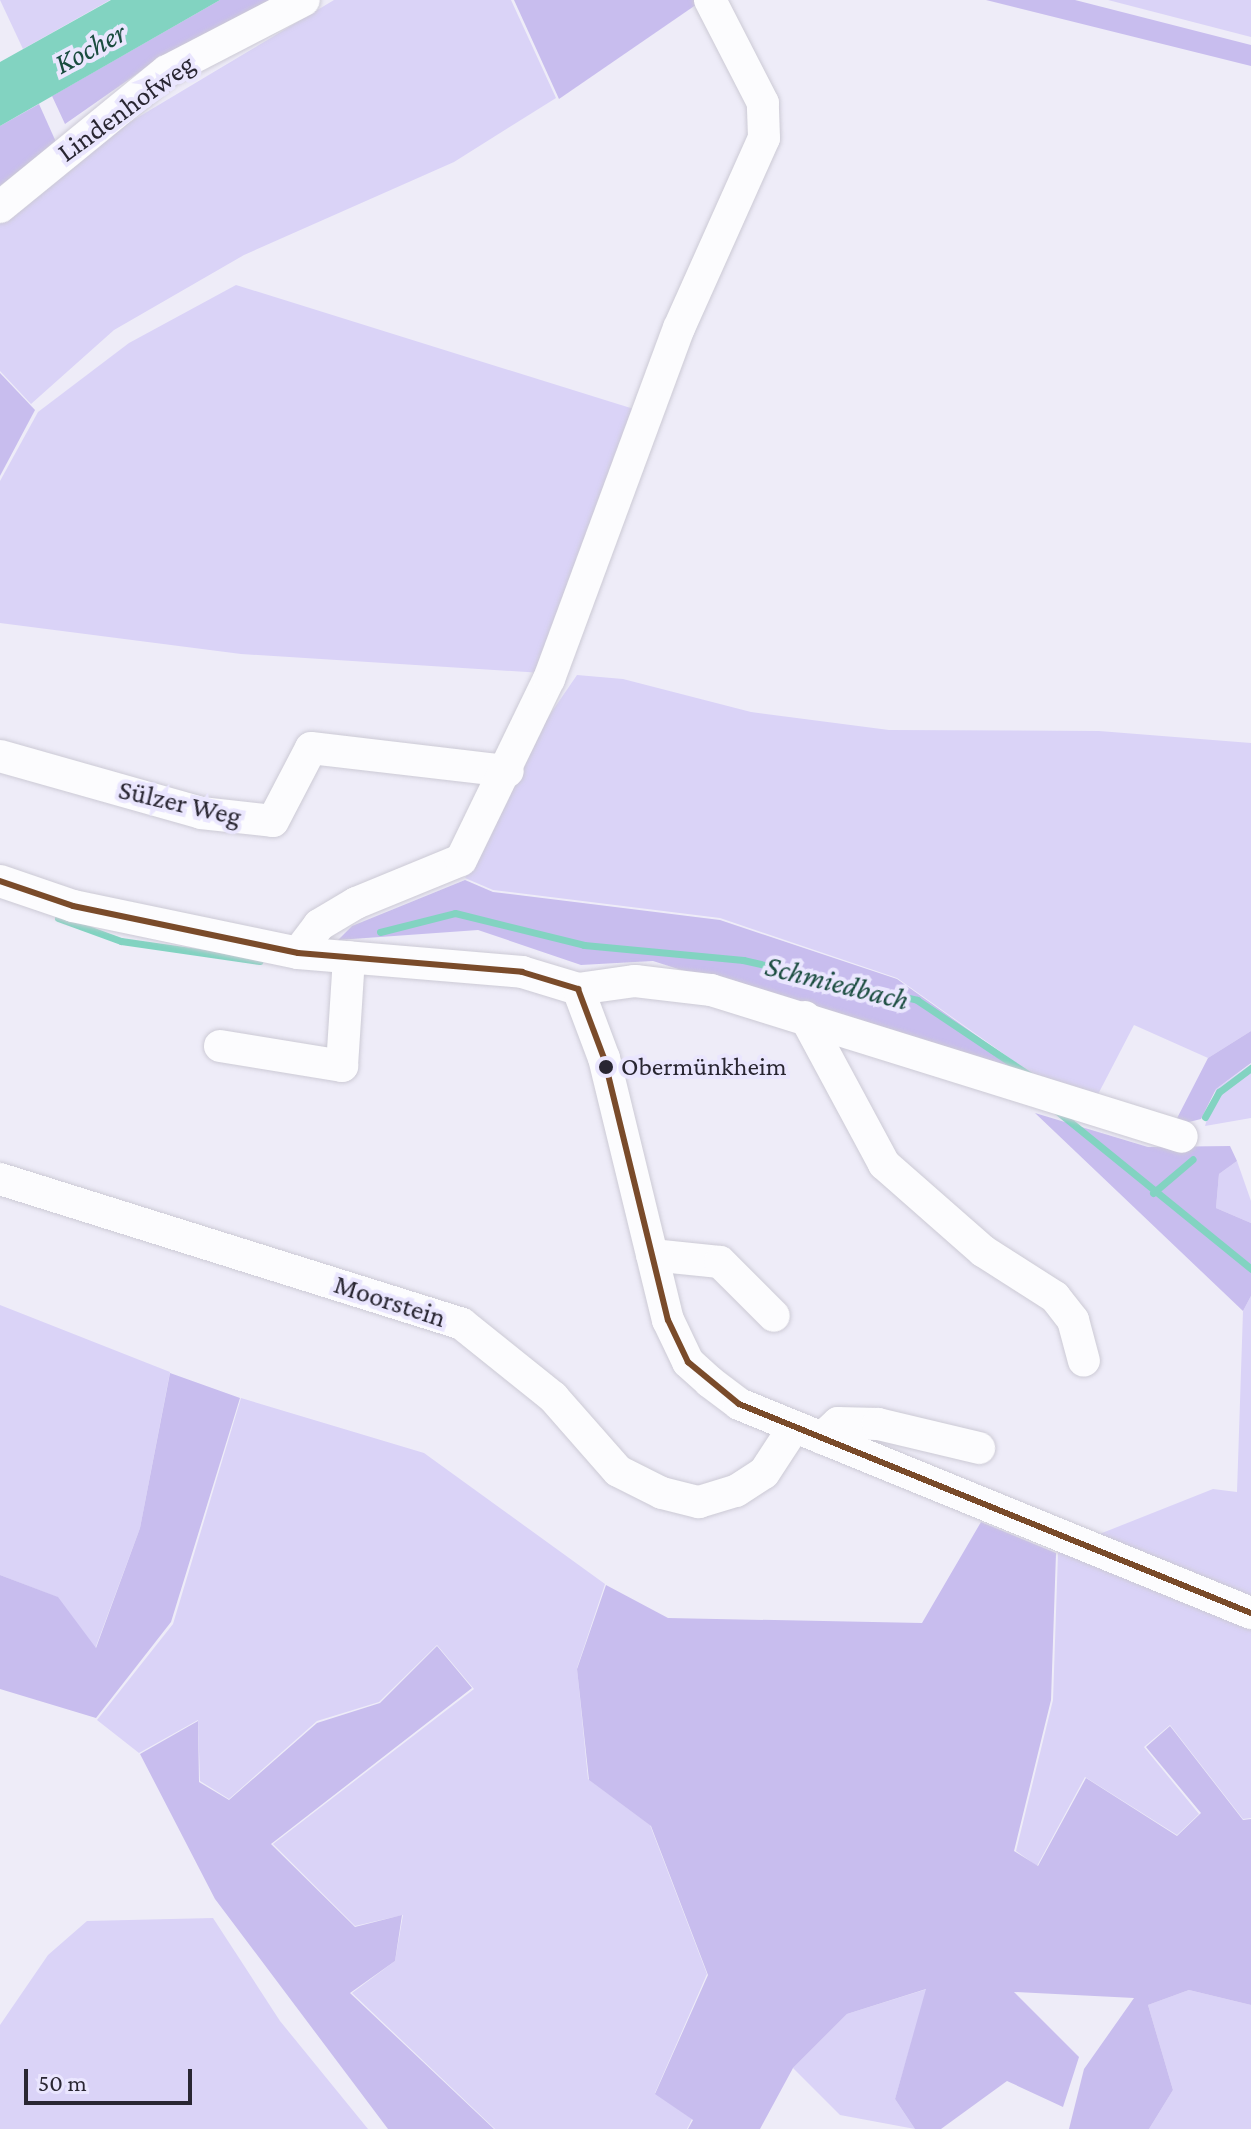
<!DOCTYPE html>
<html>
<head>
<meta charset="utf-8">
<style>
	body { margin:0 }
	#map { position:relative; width:1251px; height:2129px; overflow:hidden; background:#eeecf8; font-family:"Crimson Pro",serif }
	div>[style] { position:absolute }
	.green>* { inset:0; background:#dad3f7 }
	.forest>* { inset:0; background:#c8bdee }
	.water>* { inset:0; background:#82d3c1 }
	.stream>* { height:7px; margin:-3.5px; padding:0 3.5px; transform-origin:3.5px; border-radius:3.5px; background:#82d3c1 }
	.roads { filter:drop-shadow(0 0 2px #cccad5) drop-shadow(0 0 2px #cccad5) }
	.minor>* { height:32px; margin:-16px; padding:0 16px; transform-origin:16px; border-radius:16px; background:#fcfcfe }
	.bus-1>* { height:6px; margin:-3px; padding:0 3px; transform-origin:3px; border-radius:3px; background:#7a4b2a }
	.dots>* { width:22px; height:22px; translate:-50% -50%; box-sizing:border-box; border:4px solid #eae6fe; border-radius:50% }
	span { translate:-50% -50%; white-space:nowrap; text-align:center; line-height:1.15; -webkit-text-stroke:8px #eae6fe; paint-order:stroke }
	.bus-label { font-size:26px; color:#292632 }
	.left { translate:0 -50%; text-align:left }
	.street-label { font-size:28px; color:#292632 }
	.water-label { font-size:30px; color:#1a4c3f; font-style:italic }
	.scale { position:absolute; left:24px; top:2069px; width:168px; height:36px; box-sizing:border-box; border:4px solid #292632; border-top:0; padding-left:10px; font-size:24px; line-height:28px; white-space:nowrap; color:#292632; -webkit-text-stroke:6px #eae6fe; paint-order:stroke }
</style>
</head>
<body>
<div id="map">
	<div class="green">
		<i style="clip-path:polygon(0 0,110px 0,23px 49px)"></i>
		<i style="clip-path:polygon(334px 0,511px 0,556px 98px,454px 162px,244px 255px,114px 330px,31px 404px,0 371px,0 219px,75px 155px)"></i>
		<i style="clip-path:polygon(1108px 0,1251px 0,1251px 37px)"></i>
		<i style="clip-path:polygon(236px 285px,637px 410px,542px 673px,241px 654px,0 623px,0 481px,38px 412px,129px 343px)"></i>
		<i style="clip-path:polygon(577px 675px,623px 679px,751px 712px,889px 730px,1099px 731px,1251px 743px,1251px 1031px,1208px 1058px,1134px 1025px,1094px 1102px,1049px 1086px,897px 978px,720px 918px,493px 890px,465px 878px,540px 729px)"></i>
		<i style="clip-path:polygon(1251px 1064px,1251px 1118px,1205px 1126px,1216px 1089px)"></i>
		<i style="clip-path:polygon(1237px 1161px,1251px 1201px,1251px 1223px,1216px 1208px,1219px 1174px)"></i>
		<i style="clip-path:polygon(1251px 1296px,1251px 1601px,1087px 1539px,1213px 1489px,1237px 1492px,1243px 1311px)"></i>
		<i style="clip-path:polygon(0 1305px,170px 1372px,140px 1528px,95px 1649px,57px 1597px,0 1575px)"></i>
		<i style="clip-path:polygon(241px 1398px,424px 1453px,605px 1584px,577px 1668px,588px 1779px,650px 1825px,707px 1974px,655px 2093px,692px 2119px,687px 2129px,495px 2129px,352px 1993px,395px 1961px,403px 1915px,355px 1926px,273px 1844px,474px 1689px,437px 1645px,379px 1702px,317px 1721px,229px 1799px,200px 1781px,198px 1720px,139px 1753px,97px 1720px,173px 1624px)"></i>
		<i style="clip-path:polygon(1068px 1550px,1251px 1627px,1251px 1818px,1243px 1819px,1170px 1725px,1144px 1747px,1199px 1814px,1177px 1835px,1085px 1777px,1037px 1866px,1016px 1851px,1053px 1700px,1058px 1553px)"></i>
		<i style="clip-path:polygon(213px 1918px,280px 2021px,368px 2129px,0 2129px,0 2025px,48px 1955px,87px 1921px)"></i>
		<i style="clip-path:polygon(927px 1989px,895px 2099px,915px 2129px,840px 2115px,793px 2068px,847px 2014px)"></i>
		<i style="clip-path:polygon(1189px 1990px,1251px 2005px,1251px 2129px,1149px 2129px,1173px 2090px,1148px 2005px)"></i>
	</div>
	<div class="forest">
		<i style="clip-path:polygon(220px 0,272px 0,151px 64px,65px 124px,52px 96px)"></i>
		<i style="clip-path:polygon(514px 0,703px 0,559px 99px)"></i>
		<i style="clip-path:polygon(986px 0,1075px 0,1251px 45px,1251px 66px)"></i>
		<i style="clip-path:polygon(39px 104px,56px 142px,0 186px,0 126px)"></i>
		<i style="clip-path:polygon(0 373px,35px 410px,0 476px)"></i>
		<i style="clip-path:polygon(465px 880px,493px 892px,720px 920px,897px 979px,1049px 1087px,653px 961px,581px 965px,478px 930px,338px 940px,352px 926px)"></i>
		<i style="clip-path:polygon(1251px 1031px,1251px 1063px,1216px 1089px,1201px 1119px,1173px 1126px,1208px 1058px)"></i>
		<i style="clip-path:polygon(1035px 1113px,1148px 1147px,1230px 1146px,1237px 1161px,1219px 1174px,1216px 1208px,1251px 1223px,1251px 1296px,1243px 1311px)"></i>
		<i style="clip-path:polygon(170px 1373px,240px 1398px,171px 1622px,96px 1718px,0 1689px,0 1575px,58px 1597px,96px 1648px,140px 1528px)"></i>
		<i style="clip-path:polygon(981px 1522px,1056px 1553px,1051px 1700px,1014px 1851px,1038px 1866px,1086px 1778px,1177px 1836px,1201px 1813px,1146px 1747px,1170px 1726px,1243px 1820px,1251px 1819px,1251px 2005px,1189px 1990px,1148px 2005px,1173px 2090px,1149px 2129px,1069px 2129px,1084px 2069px,1134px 1998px,1014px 1992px,1079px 2057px,1063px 2107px,1007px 2081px,941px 2129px,915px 2129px,895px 2099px,926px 1989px,847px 2014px,793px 2068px,760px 2129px,688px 2129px,693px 2120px,655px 2094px,708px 1975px,651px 1826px,589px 1780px,577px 1669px,606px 1585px,668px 1618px,922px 1623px)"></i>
		<i style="clip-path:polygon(437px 1646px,472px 1688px,271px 1844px,355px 1927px,402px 1915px,395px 1961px,350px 1993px,494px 2129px,388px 2129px,215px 1899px,140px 1754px,198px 1721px,199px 1782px,229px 1800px,317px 1723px,380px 1703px)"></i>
	</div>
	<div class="water">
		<i style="clip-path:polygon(111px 0,220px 0,0 126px,0 62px)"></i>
	</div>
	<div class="stream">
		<i style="left:58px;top:918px;width:67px;rotate:20.1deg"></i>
		<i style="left:121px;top:941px;width:140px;rotate:8.2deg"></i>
		<i style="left:380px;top:932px;width:77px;rotate:-14.2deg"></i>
		<i style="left:455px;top:913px;width:133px;rotate:13.9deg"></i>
		<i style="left:584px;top:945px;width:160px;rotate:5.4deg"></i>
		<i style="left:743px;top:960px;width:179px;rotate:12.9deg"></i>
		<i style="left:917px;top:1000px;width:142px;rotate:33.8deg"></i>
		<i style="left:1052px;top:1107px;width:257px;rotate:39.1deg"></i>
		<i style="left:1205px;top:1117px;width:29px;rotate:-61deg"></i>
		<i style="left:1219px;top:1092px;width:40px;rotate:-37deg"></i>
		<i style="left:1153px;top:1193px;width:52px;rotate:-40.4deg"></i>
	</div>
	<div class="roads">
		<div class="minor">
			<i style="left:0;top:207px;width:215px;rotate:-39.2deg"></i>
			<i style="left:167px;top:71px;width:154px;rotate:-27.4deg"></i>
			<i style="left:0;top:756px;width:209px;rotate:15.8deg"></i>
			<i style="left:201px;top:813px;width:72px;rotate:6.3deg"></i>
			<i style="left:273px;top:821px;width:82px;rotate:-62.5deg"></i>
			<i style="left:311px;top:748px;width:198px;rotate:6.7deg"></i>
			<i style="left:0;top:881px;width:77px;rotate:18.9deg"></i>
			<i style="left:73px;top:906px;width:230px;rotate:11.8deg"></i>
			<i style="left:298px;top:953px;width:225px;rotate:4.8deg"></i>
			<i style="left:522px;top:972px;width:59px;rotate:16.9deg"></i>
			<i style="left:578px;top:989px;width:74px;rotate:69.4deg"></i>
			<i style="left:604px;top:1058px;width:270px;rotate:76.3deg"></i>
			<i style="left:668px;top:1320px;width:47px;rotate:64.5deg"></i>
			<i style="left:688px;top:1362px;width:30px;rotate:42deg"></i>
			<i style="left:710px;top:1382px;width:36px;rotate:37deg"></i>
			<i style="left:739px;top:1404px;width:553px;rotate:22.21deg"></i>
			<i style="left:298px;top:953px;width:35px;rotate:-53deg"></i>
			<i style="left:319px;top:925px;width:43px;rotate:-30.7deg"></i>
			<i style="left:356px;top:903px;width:113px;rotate:-22.3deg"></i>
			<i style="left:461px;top:860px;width:201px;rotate:-64.1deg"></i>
			<i style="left:549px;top:679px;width:374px;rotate:-69.7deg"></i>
			<i style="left:679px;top:328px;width:208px;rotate:-65.9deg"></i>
			<i style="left:764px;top:138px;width:35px;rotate:-92deg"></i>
			<i style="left:763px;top:103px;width:116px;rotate:-117.2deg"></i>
			<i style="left:578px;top:989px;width:58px;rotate:-8deg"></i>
			<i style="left:635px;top:981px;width:77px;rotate:6.8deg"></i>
			<i style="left:711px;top:990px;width:493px;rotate:17.3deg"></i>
			<i style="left:805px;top:1017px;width:167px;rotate:61.7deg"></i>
			<i style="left:884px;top:1164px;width:132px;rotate:41.3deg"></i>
			<i style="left:983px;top:1251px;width:85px;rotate:32.6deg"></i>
			<i style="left:1055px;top:1297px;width:29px;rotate:52deg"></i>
			<i style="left:1073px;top:1320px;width:42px;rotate:75deg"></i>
			<i style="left:220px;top:1046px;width:124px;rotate:9.3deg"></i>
			<i style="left:342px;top:1066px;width:109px;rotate:-86.3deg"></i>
			<i style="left:0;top:1179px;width:484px;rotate:17.4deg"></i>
			<i style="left:462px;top:1324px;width:117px;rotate:38.7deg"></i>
			<i style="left:553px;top:1397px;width:98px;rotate:48.7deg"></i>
			<i style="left:618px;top:1471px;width:49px;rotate:26.6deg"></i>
			<i style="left:662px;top:1493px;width:38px;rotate:14deg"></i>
			<i style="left:699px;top:1502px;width:39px;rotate:-17deg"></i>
			<i style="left:736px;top:1491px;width:33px;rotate:-33deg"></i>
			<i style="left:764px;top:1473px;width:55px;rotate:-56.9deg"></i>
			<i style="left:652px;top:1255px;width:68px;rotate:5.9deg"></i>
			<i style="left:720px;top:1262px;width:76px;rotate:45deg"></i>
			<i style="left:822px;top:1438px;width:22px;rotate:-43deg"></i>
			<i style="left:838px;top:1423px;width:40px;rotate:1.4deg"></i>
			<i style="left:878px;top:1424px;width:104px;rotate:13.4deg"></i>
		</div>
	</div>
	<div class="bus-1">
		<i style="left:0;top:881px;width:77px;rotate:18.9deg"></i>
		<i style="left:73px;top:906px;width:230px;rotate:11.8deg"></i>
		<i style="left:298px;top:953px;width:225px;rotate:4.8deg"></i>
		<i style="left:522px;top:972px;width:59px;rotate:16.9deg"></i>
		<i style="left:578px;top:989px;width:74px;rotate:69.4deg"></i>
		<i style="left:604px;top:1058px;width:270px;rotate:76.3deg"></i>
		<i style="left:668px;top:1320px;width:47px;rotate:64.5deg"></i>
		<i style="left:688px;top:1362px;width:66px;rotate:39.5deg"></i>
		<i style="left:739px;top:1404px;width:553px;rotate:22.21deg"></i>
	</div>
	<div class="dots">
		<i style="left:606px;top:1067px;background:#292632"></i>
	</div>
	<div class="bus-label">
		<span class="left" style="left:621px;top:1067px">Obermünkheim</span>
	</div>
	<div class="street-label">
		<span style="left:126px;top:108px;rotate:-36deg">Lindenhofweg</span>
		<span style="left:180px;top:803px;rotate:13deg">Sülzer Weg</span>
		<span style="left:390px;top:1301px;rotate:18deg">Moorstein</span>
	</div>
	<div class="water-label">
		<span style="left:90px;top:48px;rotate:-28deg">Kocher</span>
		<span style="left:837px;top:983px;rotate:14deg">Schmiedbach</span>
	</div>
	<div class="scale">50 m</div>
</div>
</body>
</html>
